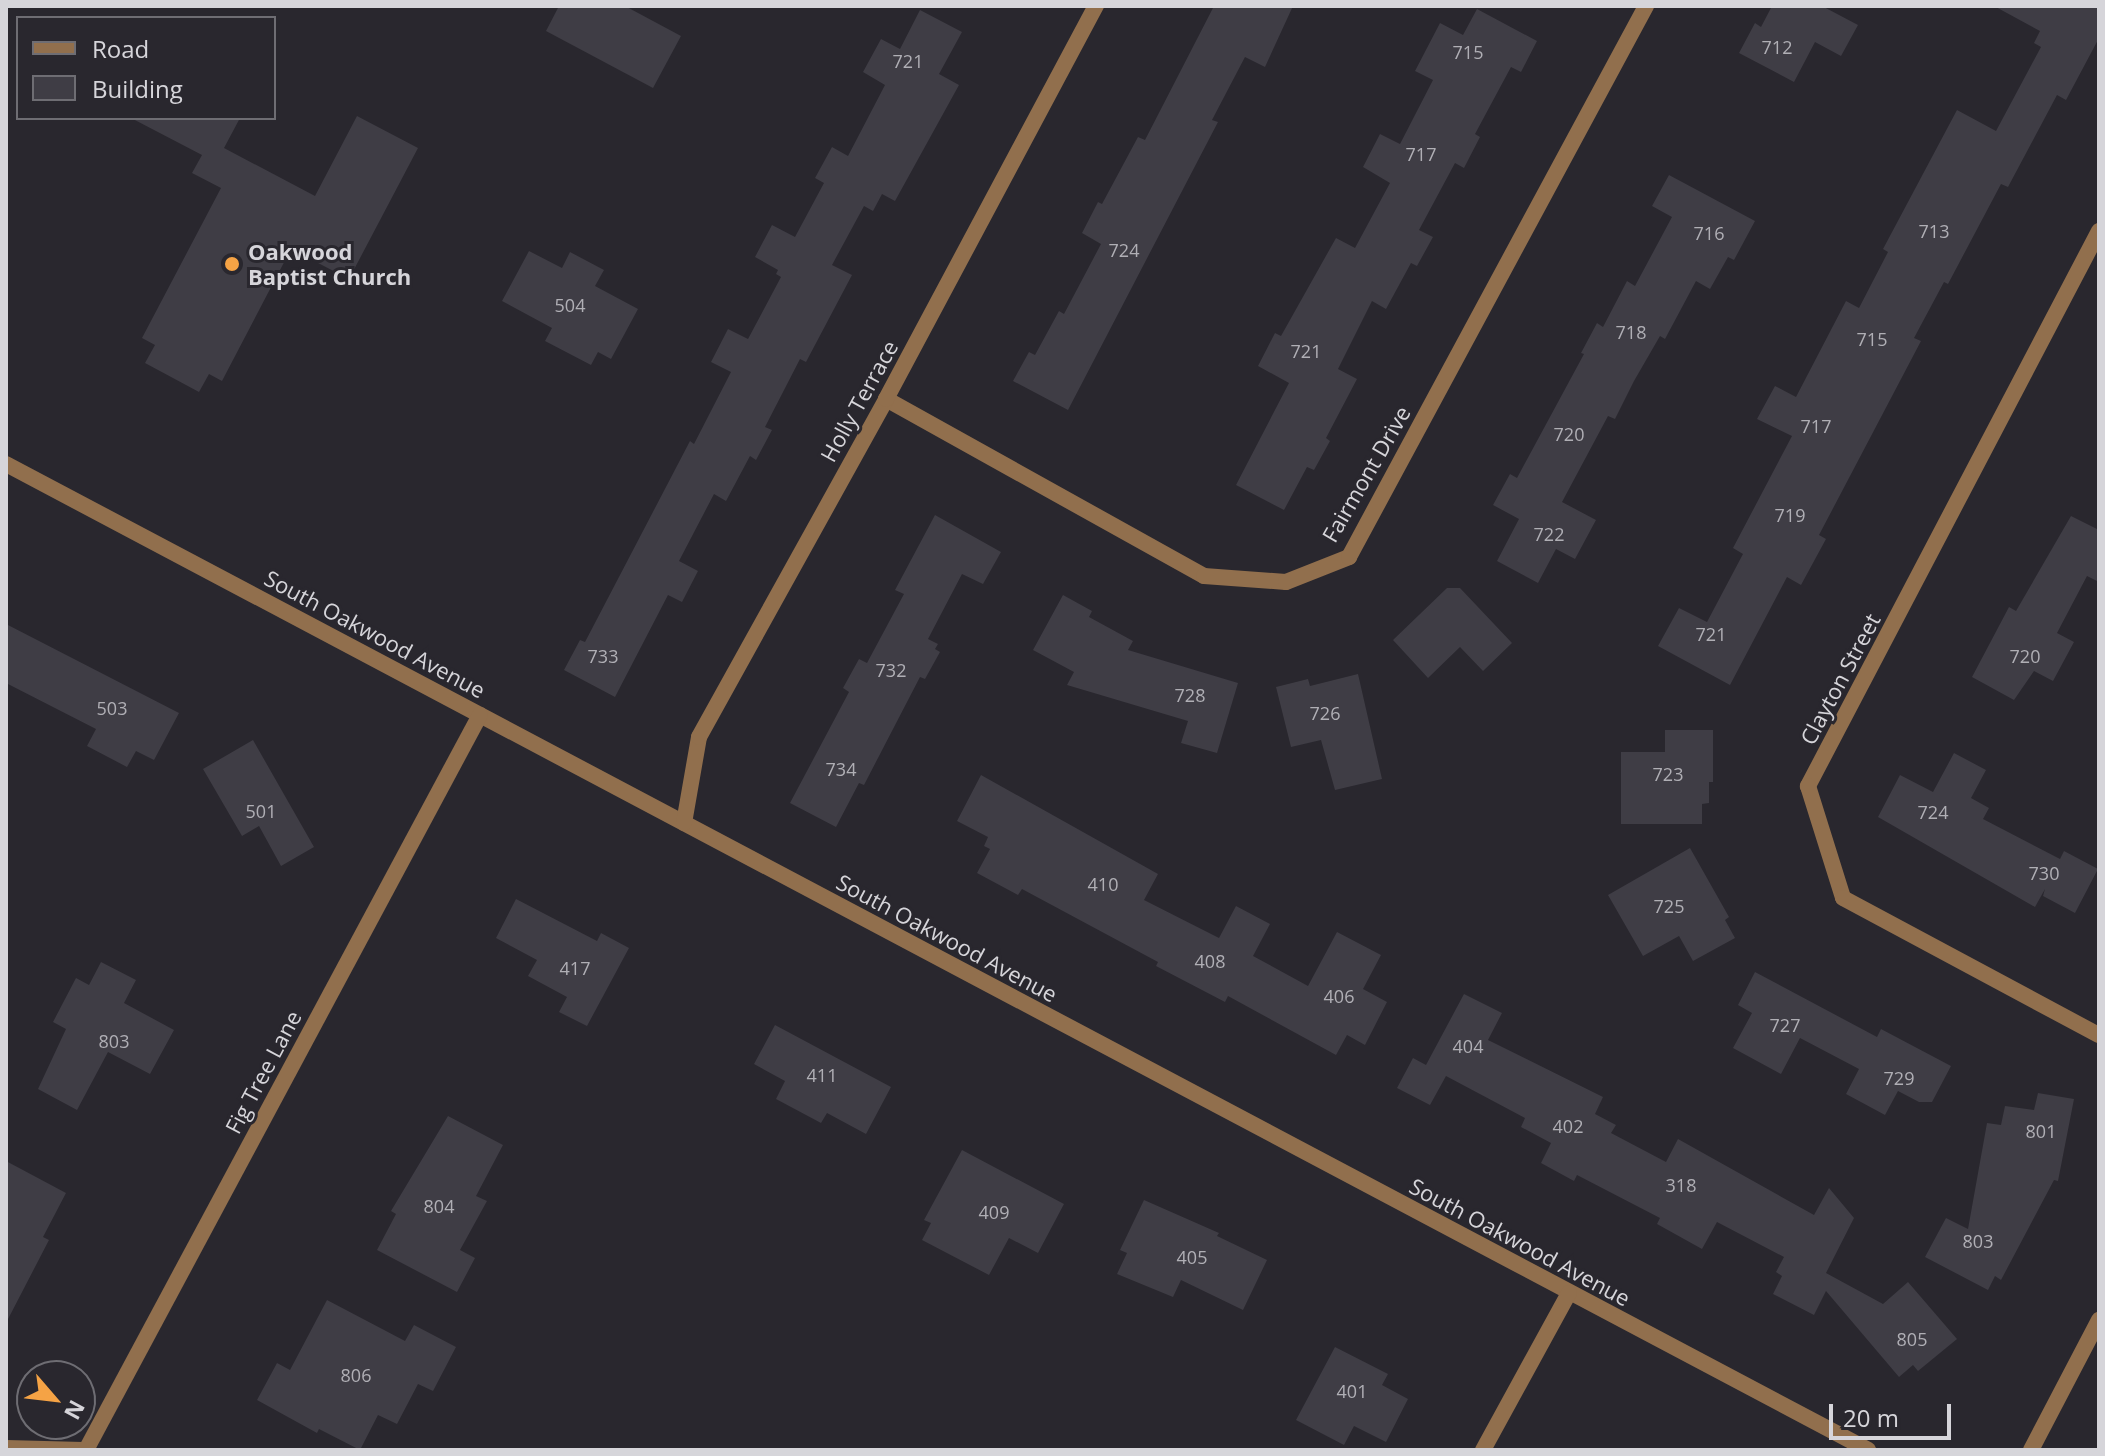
<!DOCTYPE html>
<html>
<head>
<meta charset="utf-8">
<style>
	body { margin:0 }
	#map { position:relative; width:2105px; height:1456px; overflow:hidden; background:#29272e; font-family:"Open Sans",sans-serif }
	div>[style] { position:absolute }
	.building>* { inset:0; background:#3f3d45 }
	.street>* { height:16px; margin:-8px; padding:0 8px; transform-origin:8px; border-radius:8px; background:#916f4d }
	.dots>* { width:22px; height:22px; translate:-50% -50%; box-sizing:border-box; border:4px solid #29272e; border-radius:50% }
	span { translate:-50% -50%; white-space:nowrap; text-align:center; line-height:1.15; -webkit-text-stroke:6px #29272e; paint-order:stroke }
	.number-label { font-size:18px; color:#b0afb5 }
	.number-label span { -webkit-text-stroke-width:0 }
	.poi-label { font-size:22px; color:#d6d5da; font-weight:700 }
	.left { translate:0 -50%; text-align:left }
	.street-label { font-size:22px; color:#d6d5da }
	.frame { position:absolute; inset:0; border:8px solid #d6d5da; pointer-events:none }
	.legend { position:absolute; left:16px; top:16px; width:260px; height:104px; box-sizing:border-box; background:#29272e; border:2px solid #6e6d73; margin:0; padding:10px 14px; list-style:none; font-size:24px; color:#d6d5da }
	.legend li { display:flex; align-items:center; gap:16px; height:40px }
	.legend b { width:40px; border:2px solid #6e6d73 }
	.north { position:absolute; left:16px; top:1360px; width:80px; height:80px; box-sizing:border-box; background:#29272e; border:2px solid #6e6d73; border-radius:50%; rotate:118deg; font-size:22px; font-weight:700; line-height:32px; text-align:center; color:#d6d5da }
	.north::after { content:''; display:block; margin:auto; width:28px; height:36px; background:#f5a345; clip-path:polygon(50% 0,100% 100%,50% 72%,0 100%) }
	.scale { position:absolute; left:1829px; top:1404px; width:122px; height:36px; box-sizing:border-box; border:4px solid #d6d5da; border-top:0; padding-left:10px; font-size:24px; line-height:28px; white-space:nowrap; color:#d6d5da; -webkit-text-stroke:6px #29272e; paint-order:stroke }
</style>
</head>
<body>
<div id="map">
	<div class="building">
		<i style="clip-path:polygon(559px 6px,625px 6px,681px 36px,653px 88px,546px 31px)"></i>
		<i style="clip-path:polygon(1214px 6px,1293px 6px,1265px 67px,1245px 57px,1212px 120px,1218px 122px,1068px 410px,1013px 381px,1029px 352px,1035px 355px,1059px 311px,1064px 314px,1101px 244px,1082px 233px,1098px 202px,1102px 204px,1138px 137px,1145px 140px)"></i>
		<i style="clip-path:polygon(1772px 6px,1822px 6px,1858px 25px,1841px 56px,1815px 42px,1794px 82px,1739px 53px,1755px 23px,1761px 27px)"></i>
		<i style="clip-path:polygon(1994px 6px,2099px 6px,2099px 38px,2066px 100px,2057px 95px,2008px 187px,2001px 184px,1948px 284px,1944px 282px,1914px 338px,1921px 341px,1819px 535px,1826px 539px,1801px 585px,1787px 577px,1730px 685px,1658px 646px,1679px 608px,1707px 622px,1743px 554px,1733px 548px,1792px 436px,1757px 419px,1775px 386px,1796px 397px,1846px 301px,1859px 308px,1888px 252px,1883px 249px,1957px 110px,1996px 131px,2041px 47px,2034px 43px,2040px 31px)"></i>
		<i style="clip-path:polygon(1477px 9px,1537px 41px,1521px 72px,1511px 67px,1475px 134px,1480px 137px,1464px 168px,1455px 163px,1419px 230px,1433px 237px,1417px 266px,1411px 263px,1386px 309px,1372px 301px,1338px 369px,1357px 379px,1326px 438px,1330px 441px,1314px 470px,1307px 467px,1284px 510px,1236px 485px,1289px 383px,1258px 366px,1275px 333px,1281px 336px,1336px 238px,1355px 248px,1390px 183px,1363px 167px,1380px 134px,1400px 144px,1433px 80px,1415px 71px,1440px 23px,1463px 35px)"></i>
		<i style="clip-path:polygon(920px 10px,962px 32px,939px 74px,959px 85px,895px 201px,882px 194px,873px 211px,864px 206px,832px 265px,852px 275px,806px 362px,800px 359px,765px 427px,772px 430px,756px 460px,750px 456px,726px 501px,714px 494px,679px 561px,698px 571px,682px 602px,668px 595px,615px 697px,564px 670px,580px 640px,585px 642px,690px 441px,694px 444px,731px 372px,711px 362px,728px 329px,748px 339px,781px 277px,776px 274px,778px 270px,755px 257px,772px 225px,795px 237px,824px 183px,815px 178px,832px 147px,848px 156px,885px 85px,863px 72px,881px 39px,900px 49px)"></i>
		<i style="clip-path:polygon(357px 116px,418px 148px,349px 279px,291px 249px,222px 381px,209px 374px,199px 392px,145px 363px,155px 345px,142px 338px,221px 188px,192px 173px,202px 155px,131px 118px,240px 118px,224px 148px,315px 196px)"></i>
		<i style="clip-path:polygon(1669px 175px,1755px 221px,1734px 260px,1728px 257px,1710px 289px,1696px 281px,1665px 339px,1660px 336px,1634px 381px,1615px 419px,1608px 416px,1562px 502px,1596px 520px,1575px 559px,1556px 549px,1538px 583px,1497px 561px,1519px 519px,1493px 505px,1510px 474px,1517px 478px,1584px 354px,1581px 353px,1597px 323px,1603px 327px,1627px 281px,1635px 286px,1672px 217px,1652px 206px)"></i>
		<i style="clip-path:polygon(529px 251px,562px 268px,570px 252px,604px 270px,595px 286px,638px 309px,611px 359px,598px 352px,591px 365px,545px 341px,552px 328px,502px 301px)"></i>
		<i style="clip-path:polygon(935px 515px,1001px 552px,983px 584px,962px 574px,928px 639px,938px 644px,935px 649px,940px 652px,925px 679px,920px 677px,864px 785px,859px 783px,836px 827px,790px 803px,849px 692px,843px 688px,859px 659px,867px 663px,904px 594px,895px 590px)"></i>
		<i style="clip-path:polygon(2071px 516px,2099px 530px,2099px 582px,2087px 576px,2057px 633px,2074px 642px,2053px 681px,2034px 671px,2014px 700px,1972px 677px,2009px 607px,2016px 611px)"></i>
		<i style="clip-path:polygon(1447px 588px,1460px 588px,1512px 643px,1483px 671px,1460px 647px,1428px 678px,1393px 640px)"></i>
		<i style="clip-path:polygon(1063px 595px,1092px 611px,1089px 617px,1133px 641px,1128px 650px,1238px 683px,1217px 753px,1181px 743px,1188px 721px,1067px 685px,1074px 672px,1033px 650px)"></i>
		<i style="clip-path:polygon(6px 624px,179px 713px,154px 760px,136px 751px,127px 767px,87px 746px,96px 729px,6px 683px)"></i>
		<i style="clip-path:polygon(1358px 674px,1382px 779px,1335px 790px,1321px 740px,1291px 747px,1276px 687px,1308px 679px,1310px 686px)"></i>
		<i style="clip-path:polygon(1665px 730px,1713px 730px,1713px 782px,1709px 782px,1709px 803px,1702px 804px,1702px 824px,1621px 824px,1621px 752px,1665px 752px)"></i>
		<i style="clip-path:polygon(253px 740px,314px 847px,281px 866px,259px 826px,242px 836px,203px 769px)"></i>
		<i style="clip-path:polygon(1954px 753px,1986px 770px,1971px 798px,1989px 808px,1983px 819px,2060px 859px,2064px 851px,2098px 869px,2075px 913px,2043px 896px,2045px 889px,2035px 907px,1878px 817px,1900px 775px,1933px 792px)"></i>
		<i style="clip-path:polygon(981px 775px,1158px 874px,1144px 900px,1219px 938px,1236px 906px,1270px 924px,1253px 956px,1308px 986px,1337px 932px,1381px 955px,1363px 989px,1387px 1002px,1365px 1045px,1347px 1035px,1336px 1055px,1228px 996px,1225px 1002px,1156px 966px,1158px 962px,1022px 889px,1018px 895px,977px 873px,990px 849px,984px 846px,988px 837px,957px 821px)"></i>
		<i style="clip-path:polygon(1690px 848px,1729px 917px,1725px 920px,1735px 938px,1693px 961px,1679px 936px,1643px 956px,1608px 895px)"></i>
		<i style="clip-path:polygon(516px 899px,597px 941px,601px 933px,629px 948px,587px 1026px,559px 1012px,567px 997px,528px 976px,537px 960px,496px 938px)"></i>
		<i style="clip-path:polygon(101px 962px,136px 980px,124px 1003px,174px 1030px,150px 1074px,108px 1052px,77px 1110px,38px 1089px,66px 1029px,53px 1022px,76px 978px,89px 985px)"></i>
		<i style="clip-path:polygon(1755px 972px,1877px 1037px,1881px 1029px,1951px 1066px,1932px 1102px,1919px 1102px,1898px 1091px,1885px 1115px,1846px 1094px,1859px 1069px,1800px 1038px,1781px 1074px,1733px 1048px,1752px 1013px,1738px 1005px)"></i>
		<i style="clip-path:polygon(1464px 994px,1502px 1013px,1488px 1040px,1603px 1097px,1595px 1114px,1616px 1125px,1611px 1133px,1666px 1162px,1678px 1139px,1814px 1215px,1829px 1188px,1854px 1218px,1826px 1273px,1883px 1304px,1908px 1282px,1957px 1339px,1918px 1371px,1913px 1365px,1899px 1377px,1826px 1291px,1814px 1315px,1773px 1294px,1782px 1276px,1776px 1272px,1784px 1257px,1717px 1222px,1702px 1249px,1657px 1224px,1660px 1218px,1577px 1175px,1574px 1181px,1541px 1163px,1551px 1143px,1521px 1127px,1525px 1118px,1446px 1076px,1430px 1105px,1397px 1088px,1413px 1058px,1426px 1065px)"></i>
		<i style="clip-path:polygon(775px 1025px,891px 1087px,866px 1134px,827px 1113px,821px 1123px,776px 1099px,785px 1081px,754px 1064px)"></i>
		<i style="clip-path:polygon(2038px 1093px,2074px 1099px,2058px 1181px,2054px 1180px,2001px 1280px,1995px 1276px,1988px 1290px,1925px 1257px,1946px 1218px,1968px 1229px,1987px 1123px,2001px 1125px,2005px 1106px,2034px 1110px)"></i>
		<i style="clip-path:polygon(448px 1116px,503px 1145px,476px 1196px,487px 1201px,460px 1250px,475px 1258px,457px 1292px,377px 1250px,396px 1214px,391px 1211px)"></i>
		<i style="clip-path:polygon(962px 1150px,1064px 1204px,1038px 1253px,1009px 1238px,989px 1275px,922px 1240px,931px 1223px,924px 1220px)"></i>
		<i style="clip-path:polygon(6px 1161px,66px 1193px,43px 1237px,49px 1240px,6px 1323px)"></i>
		<i style="clip-path:polygon(1144px 1200px,1219px 1233px,1217px 1236px,1267px 1260px,1243px 1310px,1181px 1280px,1173px 1297px,1117px 1274px,1127px 1253px,1120px 1250px)"></i>
		<i style="clip-path:polygon(327px 1300px,405px 1341px,414px 1325px,456px 1347px,433px 1391px,418px 1384px,397px 1424px,378px 1415px,360px 1450px,319px 1429px,317px 1433px,257px 1400px,277px 1363px,290px 1370px)"></i>
		<i style="clip-path:polygon(1335px 1347px,1388px 1374px,1382px 1385px,1408px 1399px,1386px 1442px,1354px 1426px,1344px 1445px,1296px 1420px)"></i>
	</div>
	<div class="street">
		<i style="left:2099px;top:231px;width:627px;rotate:117.67deg"></i>
		<i style="left:1808px;top:786px;width:117px;rotate:72.6deg"></i>
		<i style="left:1843px;top:898px;width:290px;rotate:28.2deg"></i>
		<i style="left:886px;top:399px;width:364px;rotate:29.1deg"></i>
		<i style="left:1204px;top:576px;width:82px;rotate:4.2deg"></i>
		<i style="left:1286px;top:582px;width:68px;rotate:-21.6deg"></i>
		<i style="left:1349px;top:557px;width:626px;rotate:-61.67deg"></i>
		<i style="left:6px;top:464px;width:2107px;rotate:27.9deg"></i>
		<i style="left:684px;top:823px;width:87px;rotate:-80.1deg"></i>
		<i style="left:699px;top:737px;width:386px;rotate:-61deg"></i>
		<i style="left:886px;top:399px;width:446px;rotate:-61.9deg"></i>
		<i style="left:6px;top:1448px;width:77px;rotate:1.5deg"></i>
		<i style="left:86px;top:1450px;width:834px;rotate:-61.81deg"></i>
		<i style="left:1483px;top:1450px;width:179px;rotate:-61.3deg"></i>
		<i style="left:2031px;top:1450px;width:147px;rotate:-62.4deg"></i>
	</div>
	<div class="dots">
		<i style="left:232px;top:264px;background:#f5a345"></i>
	</div>
	<div class="number-label">
		<span style="left:1777px;top:47px">712</span>
		<span style="left:1468px;top:52px">715</span>
		<span style="left:908px;top:61px">721</span>
		<span style="left:1421px;top:154px">717</span>
		<span style="left:1934px;top:231px">713</span>
		<span style="left:1709px;top:233px">716</span>
		<span style="left:1124px;top:250px">724</span>
		<span style="left:570px;top:305px">504</span>
		<span style="left:1631px;top:332px">718</span>
		<span style="left:1872px;top:339px">715</span>
		<span style="left:1306px;top:351px">721</span>
		<span style="left:1816px;top:426px">717</span>
		<span style="left:1569px;top:434px">720</span>
		<span style="left:1790px;top:515px">719</span>
		<span style="left:1549px;top:534px">722</span>
		<span style="left:1711px;top:634px">721</span>
		<span style="left:603px;top:656px">733</span>
		<span style="left:2025px;top:656px">720</span>
		<span style="left:891px;top:670px">732</span>
		<span style="left:1190px;top:695px">728</span>
		<span style="left:112px;top:708px">503</span>
		<span style="left:1325px;top:713px">726</span>
		<span style="left:841px;top:769px">734</span>
		<span style="left:1668px;top:774px">723</span>
		<span style="left:261px;top:811px">501</span>
		<span style="left:1933px;top:812px">724</span>
		<span style="left:2044px;top:873px">730</span>
		<span style="left:1103px;top:884px">410</span>
		<span style="left:1669px;top:906px">725</span>
		<span style="left:1210px;top:961px">408</span>
		<span style="left:575px;top:968px">417</span>
		<span style="left:1339px;top:996px">406</span>
		<span style="left:1785px;top:1025px">727</span>
		<span style="left:114px;top:1041px">803</span>
		<span style="left:1468px;top:1046px">404</span>
		<span style="left:822px;top:1075px">411</span>
		<span style="left:1899px;top:1078px">729</span>
		<span style="left:1568px;top:1126px">402</span>
		<span style="left:2041px;top:1131px">801</span>
		<span style="left:1681px;top:1185px">318</span>
		<span style="left:439px;top:1206px">804</span>
		<span style="left:994px;top:1212px">409</span>
		<span style="left:1978px;top:1241px">803</span>
		<span style="left:1192px;top:1257px">405</span>
		<span style="left:1912px;top:1339px">805</span>
		<span style="left:356px;top:1375px">806</span>
		<span style="left:1352px;top:1391px">401</span>
	</div>
	<div class="poi-label">
		<span class="left" style="left:248px;top:264px">Oakwood<br>Baptist Church</span>
	</div>
	<div class="street-label">
		<span style="left:859px;top:401px;rotate:-61deg">Holly Terrace</span>
		<span style="left:1366px;top:474px;rotate:-60deg">Fairmont Drive</span>
		<span style="left:375px;top:634px;rotate:28deg">South Oakwood Avenue</span>
		<span style="left:1840px;top:679px;rotate:-62deg">Clayton Street</span>
		<span style="left:947px;top:938px;rotate:28deg">South Oakwood Avenue</span>
		<span style="left:263px;top:1072px;rotate:-62deg">Fig Tree Lane</span>
		<span style="left:1520px;top:1242px;rotate:28deg">South Oakwood Avenue</span>
	</div>
	<div class="frame"></div>
	<ul class="legend">
	<li><b style="height:10px;background:#916f4d"></b>Road</li>
	<li><b style="height:22px;background:#3f3d45"></b>Building</li>
	</ul>
	<div class="north">N</div>
	<div class="scale">20 m</div>
</div>
</body>
</html>
